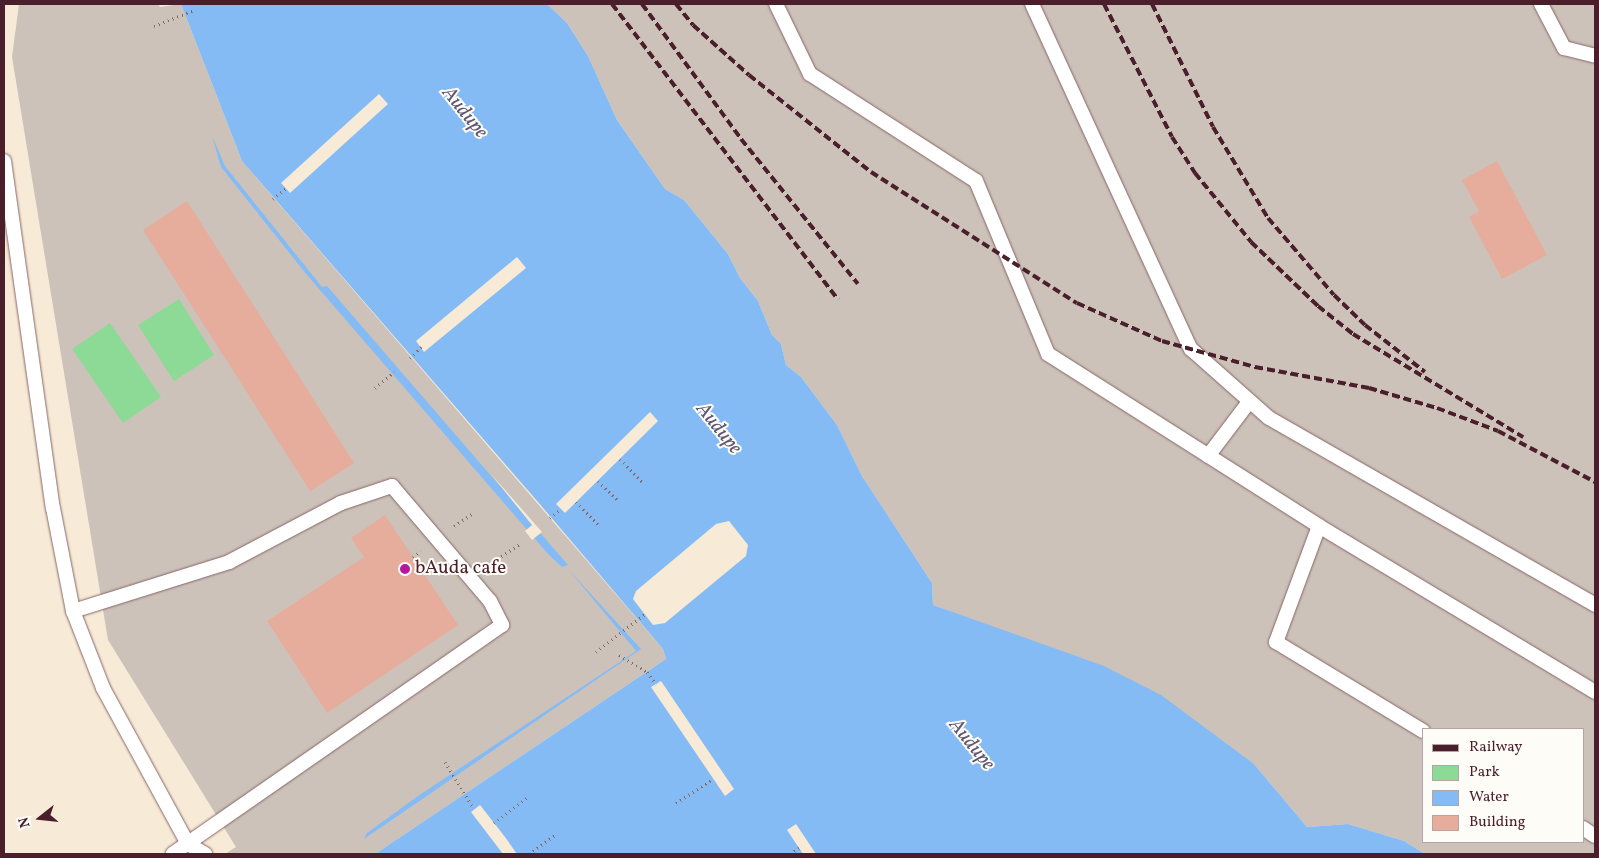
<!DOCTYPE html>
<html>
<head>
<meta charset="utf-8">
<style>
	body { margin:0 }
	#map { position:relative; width:1599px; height:858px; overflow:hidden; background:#f7ead6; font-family:Vollkorn,serif }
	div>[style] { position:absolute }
	.industrial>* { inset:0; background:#ccc2b9 }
	.green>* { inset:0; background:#8dd996 }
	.water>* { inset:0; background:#85bbf4 }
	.pier>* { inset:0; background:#f7ead6 }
	.building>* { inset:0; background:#e6ad9c }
	.path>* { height:3px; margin-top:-1.5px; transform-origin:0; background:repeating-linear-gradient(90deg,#876667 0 1px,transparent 0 5px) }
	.roads { filter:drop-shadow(0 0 1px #876667) drop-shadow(0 0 1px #876667) }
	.lane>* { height:14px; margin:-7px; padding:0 7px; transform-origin:7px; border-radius:7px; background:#fff }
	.rail>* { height:4px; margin-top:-2px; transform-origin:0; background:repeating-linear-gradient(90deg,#4a1f2b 0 8px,transparent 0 12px) }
	.dots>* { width:14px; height:14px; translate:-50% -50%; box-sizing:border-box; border:2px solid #fdfcf7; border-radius:50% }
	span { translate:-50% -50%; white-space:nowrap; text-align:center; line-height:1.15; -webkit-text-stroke:4px #fdfcf7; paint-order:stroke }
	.poi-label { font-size:19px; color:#4a1f2b }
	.left { translate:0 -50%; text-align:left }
	.water-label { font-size:20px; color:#5f5671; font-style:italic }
	.frame { position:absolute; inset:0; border:5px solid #4a1f2b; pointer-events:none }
	.legend { position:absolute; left:1422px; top:728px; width:162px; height:115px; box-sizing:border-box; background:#fdfcf7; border:1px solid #b5a4a5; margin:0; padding:6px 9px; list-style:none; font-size:15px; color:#4a1f2b }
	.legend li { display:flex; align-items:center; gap:10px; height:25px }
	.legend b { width:25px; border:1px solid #b5a4a5 }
	.north { position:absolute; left:15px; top:793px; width:50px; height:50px; -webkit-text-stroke:4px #fdfcf7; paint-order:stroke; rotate:254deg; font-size:14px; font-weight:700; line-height:20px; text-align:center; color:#4a1f2b }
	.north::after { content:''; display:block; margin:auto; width:18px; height:22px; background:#4a1f2b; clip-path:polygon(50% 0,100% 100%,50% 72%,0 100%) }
</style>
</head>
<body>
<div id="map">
	<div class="industrial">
		<i style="clip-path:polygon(19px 4px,158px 4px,160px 7px,181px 4px,242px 161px,663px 649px,666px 659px,378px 852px,379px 854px,225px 854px,236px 847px,108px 640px,12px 57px)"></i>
		<i style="clip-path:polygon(evenodd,547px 4px,1595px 4px,1595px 854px,1425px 854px,1404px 841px,1348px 824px,1307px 827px,1254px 764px,1012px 635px,933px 605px,932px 583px,862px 476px,837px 425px,801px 377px,786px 365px,781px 344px,772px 335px,758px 301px,740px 278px,728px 254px,684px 200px,665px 189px,617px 120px,588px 56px,567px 23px,547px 4px,1423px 729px,1583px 729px,1583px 842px,1423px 842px,1423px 729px)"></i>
	</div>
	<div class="green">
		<i style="clip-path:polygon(179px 299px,214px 355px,174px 381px,138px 325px)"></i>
		<i style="clip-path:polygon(110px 323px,161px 397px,123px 423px,72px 349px)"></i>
	</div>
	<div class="water">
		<i style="clip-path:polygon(181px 4px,547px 4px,567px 23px,588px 56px,617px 120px,665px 189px,684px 200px,728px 254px,740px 278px,758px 301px,772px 335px,781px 344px,786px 365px,801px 377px,837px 425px,862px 476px,932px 583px,933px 605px,1104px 666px,1161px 695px,1254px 764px,1307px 827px,1348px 824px,1404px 841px,1425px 854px,379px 854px,378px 852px,666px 659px,663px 649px,538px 502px,242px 161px)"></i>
		<i style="clip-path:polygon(212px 136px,225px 166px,322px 287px,327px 286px,568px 565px,562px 567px,548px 554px,307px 275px,221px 167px)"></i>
		<i style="clip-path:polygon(569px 570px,641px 649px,364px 839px,367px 833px,418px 796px,636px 651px)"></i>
	</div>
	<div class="pier">
		<i style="clip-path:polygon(379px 94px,388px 104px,290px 193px,281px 183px)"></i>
		<i style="clip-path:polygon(517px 257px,526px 268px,424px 352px,416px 341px)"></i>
		<i style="clip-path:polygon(650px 412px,658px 421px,565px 513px,556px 504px)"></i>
		<i style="clip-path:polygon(491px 474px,542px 532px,532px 540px,525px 531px,532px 525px)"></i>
		<i style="clip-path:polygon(729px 521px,748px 545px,746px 556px,665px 623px,653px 625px,633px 599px,636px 591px,716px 524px)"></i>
		<i style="clip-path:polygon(661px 681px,734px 789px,725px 796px,651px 687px)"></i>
		<i style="clip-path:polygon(480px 805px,505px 837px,517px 854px,503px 854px,471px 812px)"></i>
		<i style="clip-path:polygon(796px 824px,816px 854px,803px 854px,787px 830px)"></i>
	</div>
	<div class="building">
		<i style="clip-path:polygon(1497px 161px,1547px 255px,1502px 279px,1469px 217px,1479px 211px,1462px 180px)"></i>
		<i style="clip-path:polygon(187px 201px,354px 463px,310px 491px,143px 230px)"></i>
		<i style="clip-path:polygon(385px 515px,458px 625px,327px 713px,267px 621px,364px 557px,351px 538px)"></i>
	</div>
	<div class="path">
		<i style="left:154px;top:26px;width:43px;rotate:-21.8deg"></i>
		<i style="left:273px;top:199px;width:17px;rotate:-40deg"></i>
		<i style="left:410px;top:358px;width:16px;rotate:-45deg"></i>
		<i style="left:375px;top:388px;width:25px;rotate:-40deg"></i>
		<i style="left:620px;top:459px;width:32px;rotate:46deg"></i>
		<i style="left:598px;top:481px;width:29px;rotate:44deg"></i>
		<i style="left:576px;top:502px;width:31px;rotate:45deg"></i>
		<i style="left:550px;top:518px;width:14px;rotate:-39deg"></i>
		<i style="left:454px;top:526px;width:22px;rotate:-34deg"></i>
		<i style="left:413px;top:557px;width:10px;rotate:-37deg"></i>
		<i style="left:493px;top:562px;width:34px;rotate:-34deg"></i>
		<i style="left:596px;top:652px;width:62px;rotate:-37.8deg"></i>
		<i style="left:619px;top:655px;width:33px;rotate:31deg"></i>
		<i style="left:647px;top:672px;width:15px;rotate:53deg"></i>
		<i style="left:445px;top:762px;width:55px;rotate:58.3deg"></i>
		<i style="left:676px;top:803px;width:44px;rotate:-33deg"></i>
		<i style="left:494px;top:823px;width:43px;rotate:-37.4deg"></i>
		<i style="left:529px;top:854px;width:34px;rotate:-36deg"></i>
		<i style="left:790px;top:854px;width:11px;rotate:-34deg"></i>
	</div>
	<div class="roads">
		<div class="lane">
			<i style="left:776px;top:4px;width:78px;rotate:64.1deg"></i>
			<i style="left:810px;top:74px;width:197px;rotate:32.8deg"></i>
			<i style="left:976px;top:181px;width:187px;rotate:67.4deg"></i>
			<i style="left:1048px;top:354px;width:321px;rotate:32.4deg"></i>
			<i style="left:1319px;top:526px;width:322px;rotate:31deg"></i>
			<i style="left:1032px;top:4px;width:380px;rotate:65.3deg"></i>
			<i style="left:1191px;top:349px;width:104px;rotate:41.5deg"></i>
			<i style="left:1269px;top:418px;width:376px;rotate:29.8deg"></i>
			<i style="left:1541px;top:4px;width:50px;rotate:62.4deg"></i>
			<i style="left:1564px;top:48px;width:32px;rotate:14deg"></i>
			<i style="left:4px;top:161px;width:350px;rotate:82deg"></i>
			<i style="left:53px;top:508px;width:105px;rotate:79deg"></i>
			<i style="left:73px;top:611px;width:83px;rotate:68.7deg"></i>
			<i style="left:103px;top:688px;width:178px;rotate:61.4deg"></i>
			<i style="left:188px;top:844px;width:20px;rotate:30deg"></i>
			<i style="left:1208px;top:456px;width:68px;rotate:-52.8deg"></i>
			<i style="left:1319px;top:526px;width:124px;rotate:110.3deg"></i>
			<i style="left:1276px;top:642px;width:172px;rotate:31.2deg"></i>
			<i style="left:73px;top:611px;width:164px;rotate:-17.4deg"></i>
			<i style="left:229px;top:562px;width:127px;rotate:-27.8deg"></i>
			<i style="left:341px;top:503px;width:54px;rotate:-18.4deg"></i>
			<i style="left:392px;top:486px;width:151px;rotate:49.6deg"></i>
			<i style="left:490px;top:601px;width:27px;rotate:63deg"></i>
			<i style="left:502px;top:625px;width:401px;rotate:145.2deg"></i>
			<i style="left:1583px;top:828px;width:14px;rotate:34deg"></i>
		</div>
	</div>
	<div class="rail">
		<i style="left:612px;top:4px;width:372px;rotate:52.6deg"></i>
		<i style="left:642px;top:4px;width:167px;rotate:53.7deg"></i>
		<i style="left:741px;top:139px;width:186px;rotate:51.1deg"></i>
		<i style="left:676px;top:4px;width:27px;rotate:51deg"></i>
		<i style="left:693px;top:25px;width:75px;rotate:41.8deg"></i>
		<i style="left:749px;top:75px;width:156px;rotate:38.5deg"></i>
		<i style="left:871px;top:172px;width:244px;rotate:32.5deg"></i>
		<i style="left:1077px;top:303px;width:93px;rotate:24.1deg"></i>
		<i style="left:1162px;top:341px;width:97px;rotate:15.6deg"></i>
		<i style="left:1255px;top:367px;width:116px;rotate:10.4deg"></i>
		<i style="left:1369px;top:388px;width:71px;rotate:16.4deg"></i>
		<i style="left:1437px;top:408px;width:65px;rotate:20.7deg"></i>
		<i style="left:1498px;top:431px;width:110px;rotate:27.7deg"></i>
		<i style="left:1104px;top:4px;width:149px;rotate:62.9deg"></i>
		<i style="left:1172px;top:137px;width:43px;rotate:57.4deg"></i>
		<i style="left:1195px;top:173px;width:89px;rotate:50.9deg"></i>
		<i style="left:1251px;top:242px;width:93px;rotate:43.7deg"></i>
		<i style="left:1318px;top:306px;width:45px;rotate:38.7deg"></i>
		<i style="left:1353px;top:334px;width:199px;rotate:31.2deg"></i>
		<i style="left:1152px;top:4px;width:137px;rotate:63.6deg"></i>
		<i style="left:1213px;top:127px;width:106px;rotate:58.9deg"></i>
		<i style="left:1268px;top:218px;width:101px;rotate:49.4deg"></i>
		<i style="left:1334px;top:295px;width:43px;rotate:44.1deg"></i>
		<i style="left:1365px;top:325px;width:76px;rotate:38.1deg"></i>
	</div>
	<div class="dots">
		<i style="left:405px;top:569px;background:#b5179e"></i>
	</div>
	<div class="poi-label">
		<span class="left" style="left:415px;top:569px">bAuda cafe</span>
	</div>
	<div class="water-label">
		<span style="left:464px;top:113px;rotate:51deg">Audupe</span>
		<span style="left:718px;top:429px;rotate:51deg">Audupe</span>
		<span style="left:971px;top:745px;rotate:51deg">Audupe</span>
	</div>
	<div class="frame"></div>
	<ul class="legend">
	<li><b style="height:6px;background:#4a1f2b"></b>Railway</li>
	<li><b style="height:14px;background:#8dd996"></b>Park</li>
	<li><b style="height:14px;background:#85bbf4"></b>Water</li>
	<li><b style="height:14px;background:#e6ad9c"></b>Building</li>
	</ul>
	<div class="north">N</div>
</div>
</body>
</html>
